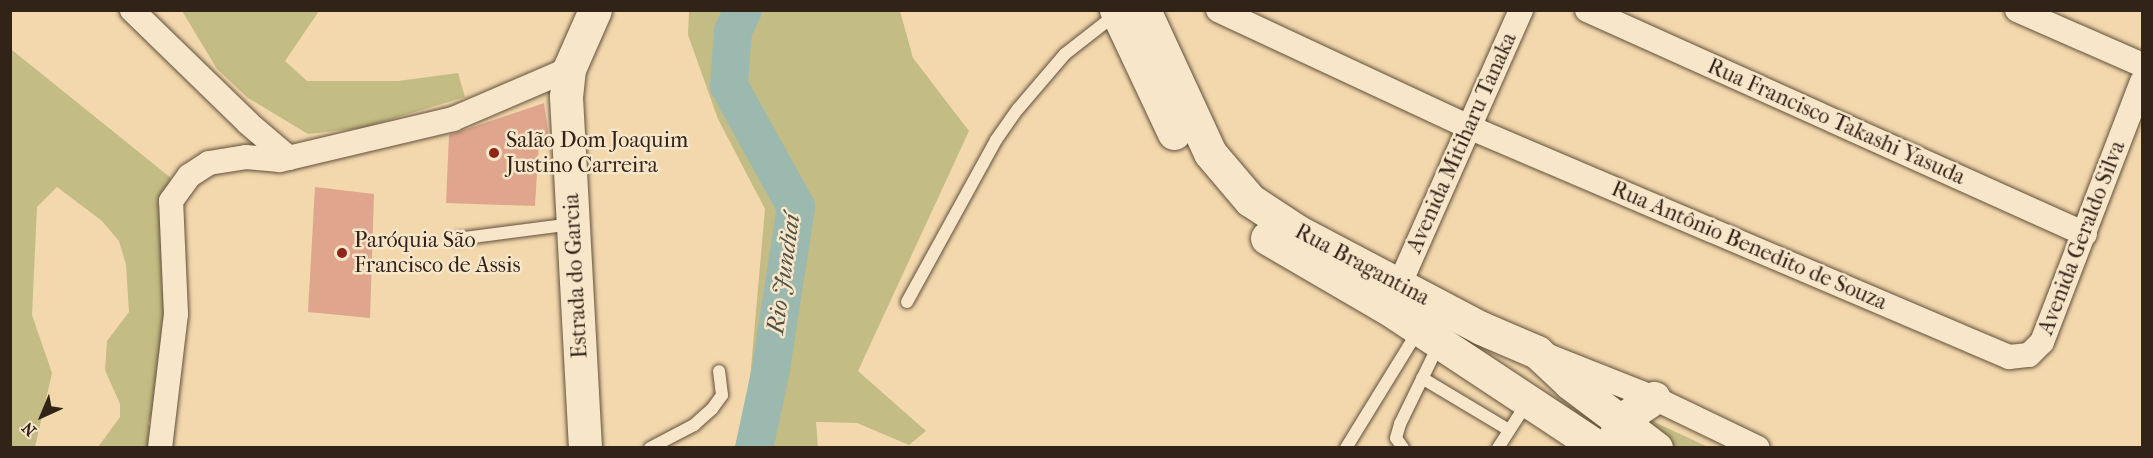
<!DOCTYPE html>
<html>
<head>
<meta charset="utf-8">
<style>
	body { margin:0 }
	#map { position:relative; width:2153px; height:458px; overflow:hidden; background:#f3d8ad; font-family:"IM FELL French Canon",serif }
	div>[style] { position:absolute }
	.green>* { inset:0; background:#c3bc84 }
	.river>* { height:38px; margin:-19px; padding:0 19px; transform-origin:19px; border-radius:19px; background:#9bb9ae }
	.building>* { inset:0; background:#dfa58d }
	.roads { filter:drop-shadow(0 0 2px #62503c) drop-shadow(0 0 2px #62503c) }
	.lane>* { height:12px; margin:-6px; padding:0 6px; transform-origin:6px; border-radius:6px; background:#f7e6ca }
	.street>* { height:24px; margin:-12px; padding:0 12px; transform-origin:12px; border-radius:12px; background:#f7e6ca }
	.secondary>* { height:33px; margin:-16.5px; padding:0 16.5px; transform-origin:16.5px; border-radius:16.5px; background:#f7e6ca }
	.dots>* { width:16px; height:16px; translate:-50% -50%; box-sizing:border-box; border:3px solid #f7e6ca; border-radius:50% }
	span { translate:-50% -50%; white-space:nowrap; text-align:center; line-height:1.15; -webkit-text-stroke:5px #f7e6ca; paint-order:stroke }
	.street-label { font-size:22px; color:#312317 }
	.poi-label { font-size:22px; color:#312317 }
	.left { translate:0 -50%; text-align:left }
	.water-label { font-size:24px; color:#515044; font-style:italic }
	.frame { position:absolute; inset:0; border:12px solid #312317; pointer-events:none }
	.north { position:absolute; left:12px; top:386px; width:60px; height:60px; -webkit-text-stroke:4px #f7e6ca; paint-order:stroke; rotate:224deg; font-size:16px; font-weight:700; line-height:24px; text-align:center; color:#312317 }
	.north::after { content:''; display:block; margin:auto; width:21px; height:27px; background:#312317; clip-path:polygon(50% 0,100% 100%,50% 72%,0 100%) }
</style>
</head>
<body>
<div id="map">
	<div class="green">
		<i style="clip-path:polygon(182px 11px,319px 11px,285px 61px,307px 81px,398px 81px,458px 73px,465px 97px,362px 128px,308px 134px,248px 98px,217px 69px)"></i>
		<i style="clip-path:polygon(689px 11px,900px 11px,913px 58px,969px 131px,858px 371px,926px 431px,909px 445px,857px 423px,816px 422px,818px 447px,744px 447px,765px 209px,718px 119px,688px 35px)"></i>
		<i style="clip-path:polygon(10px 44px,12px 50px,171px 178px,165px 200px,168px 316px,157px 403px,148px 424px,156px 430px,153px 447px,98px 447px,120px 417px,120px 404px,105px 370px,107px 341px,129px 312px,126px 265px,119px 241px,102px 221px,57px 187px,37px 207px,32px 315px,52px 373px,35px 447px,11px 447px)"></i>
		<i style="clip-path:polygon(1646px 418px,1708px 447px,1675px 447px,1639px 428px)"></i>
	</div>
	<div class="river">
		<i style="left:743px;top:10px;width:23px;rotate:115deg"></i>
		<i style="left:733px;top:31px;width:55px;rotate:94.2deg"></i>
		<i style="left:729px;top:86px;width:138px;rotate:61deg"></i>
		<i style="left:796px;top:207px;width:164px;rotate:98.8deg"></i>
		<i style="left:771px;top:369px;width:81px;rotate:102.1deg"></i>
	</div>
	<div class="building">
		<i style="clip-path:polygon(544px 103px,549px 137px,539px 140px,535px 206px,446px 203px,449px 135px)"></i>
		<i style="clip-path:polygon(315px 187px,374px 194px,370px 318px,308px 312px)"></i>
	</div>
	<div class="roads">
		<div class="lane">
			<i style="left:457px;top:239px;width:116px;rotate:-7.4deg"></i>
			<i style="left:907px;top:302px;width:185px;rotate:-61.2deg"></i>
			<i style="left:996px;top:140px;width:38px;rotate:-55deg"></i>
			<i style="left:1018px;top:109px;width:72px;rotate:-49.5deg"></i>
			<i style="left:1065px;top:54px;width:63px;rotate:-38deg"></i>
			<i style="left:1422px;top:378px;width:101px;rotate:30.9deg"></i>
			<i style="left:650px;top:448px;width:50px;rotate:-27.6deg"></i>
			<i style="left:694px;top:425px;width:24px;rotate:-42deg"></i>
			<i style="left:712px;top:409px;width:17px;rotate:-54deg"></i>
			<i style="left:722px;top:395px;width:24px;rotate:-97deg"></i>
			<i style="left:1346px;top:448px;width:137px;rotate:-58.4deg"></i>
			<i style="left:1403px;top:448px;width:12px;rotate:-125deg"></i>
			<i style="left:1396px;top:438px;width:15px;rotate:-74deg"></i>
			<i style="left:1400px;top:424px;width:89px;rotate:-64deg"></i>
			<i style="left:1498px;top:448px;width:54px;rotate:-57.2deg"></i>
		</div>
		<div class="street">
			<i style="left:132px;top:10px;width:162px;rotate:44.2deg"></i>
			<i style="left:248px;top:123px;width:54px;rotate:40.5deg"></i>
			<i style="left:1218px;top:10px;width:279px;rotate:25deg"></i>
			<i style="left:1471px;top:128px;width:585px;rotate:23.06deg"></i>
			<i style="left:2009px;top:357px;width:20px;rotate:-6deg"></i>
			<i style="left:2029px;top:355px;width:18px;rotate:-45deg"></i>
			<i style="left:2042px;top:342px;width:279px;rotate:-69deg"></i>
			<i style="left:1587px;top:10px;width:546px;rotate:24.22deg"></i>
			<i style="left:2017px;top:10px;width:137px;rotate:23.7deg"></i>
			<i style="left:1393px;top:299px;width:316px;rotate:-66.1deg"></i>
			<i style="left:1548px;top:356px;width:114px;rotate:21.6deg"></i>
			<i style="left:1654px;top:398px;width:115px;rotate:25.7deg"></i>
			<i style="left:160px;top:448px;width:135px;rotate:-83.2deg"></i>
			<i style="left:176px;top:314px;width:113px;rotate:-92.5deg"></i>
			<i style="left:171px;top:201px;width:31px;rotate:-54deg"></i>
			<i style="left:189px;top:176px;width:24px;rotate:-33deg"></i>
			<i style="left:209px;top:163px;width:37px;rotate:-9deg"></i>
			<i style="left:246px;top:157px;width:34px;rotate:5deg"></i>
			<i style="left:280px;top:160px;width:178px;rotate:-13.3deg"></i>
			<i style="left:453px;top:119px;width:126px;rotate:-23.3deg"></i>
		</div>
		<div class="secondary">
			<i style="left:1116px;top:10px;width:136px;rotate:64.8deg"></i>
			<i style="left:1144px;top:10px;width:157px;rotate:65.2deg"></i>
			<i style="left:1210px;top:153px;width:62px;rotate:49.6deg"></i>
			<i style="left:1250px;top:200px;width:56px;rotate:33.4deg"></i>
			<i style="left:1297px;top:231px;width:208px;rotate:27.8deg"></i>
			<i style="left:1481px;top:328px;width:61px;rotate:23.2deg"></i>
			<i style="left:1537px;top:352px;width:45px;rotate:43.2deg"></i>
			<i style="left:1570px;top:383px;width:108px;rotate:37.1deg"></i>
			<i style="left:1267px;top:238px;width:141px;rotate:30.2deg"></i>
			<i style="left:1389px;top:309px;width:252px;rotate:33.5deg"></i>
			<i style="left:1613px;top:440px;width:25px;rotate:-63deg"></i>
			<i style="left:1624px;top:418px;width:36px;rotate:-34deg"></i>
			<i style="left:585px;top:448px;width:352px;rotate:-93.1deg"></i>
			<i style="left:566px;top:97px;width:28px;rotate:-84deg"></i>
			<i style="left:569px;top:69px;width:64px;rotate:-66.2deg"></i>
		</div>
	</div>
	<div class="dots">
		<i style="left:494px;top:153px;background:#8f2418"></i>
		<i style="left:342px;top:253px;background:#8f2418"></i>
	</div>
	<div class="street-label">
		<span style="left:1836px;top:122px;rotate:24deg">Rua Francisco Takashi Yasuda</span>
		<span style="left:1462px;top:143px;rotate:-66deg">Avenida Mitiharu Tanaka</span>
		<span style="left:2082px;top:238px;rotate:-69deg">Avenida Geraldo Silva</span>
		<span style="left:1749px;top:246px;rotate:23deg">Rua Antônio Benedito de Souza</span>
		<span style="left:1362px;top:265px;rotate:28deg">Rua Bragantina</span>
		<span style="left:576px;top:276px;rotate:-93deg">Estrada do Garcia</span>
	</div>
	<div class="poi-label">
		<span class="left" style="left:506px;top:153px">Salão Dom Joaquim<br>Justino Carreira</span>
		<span class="left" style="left:354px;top:253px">Paróquia São<br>Francisco de Assis</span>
	</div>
	<div class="water-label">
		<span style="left:784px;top:274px;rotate:-82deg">Rio Jundiaí</span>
	</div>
	<div class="frame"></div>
	<div class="north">N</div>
</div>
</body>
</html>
